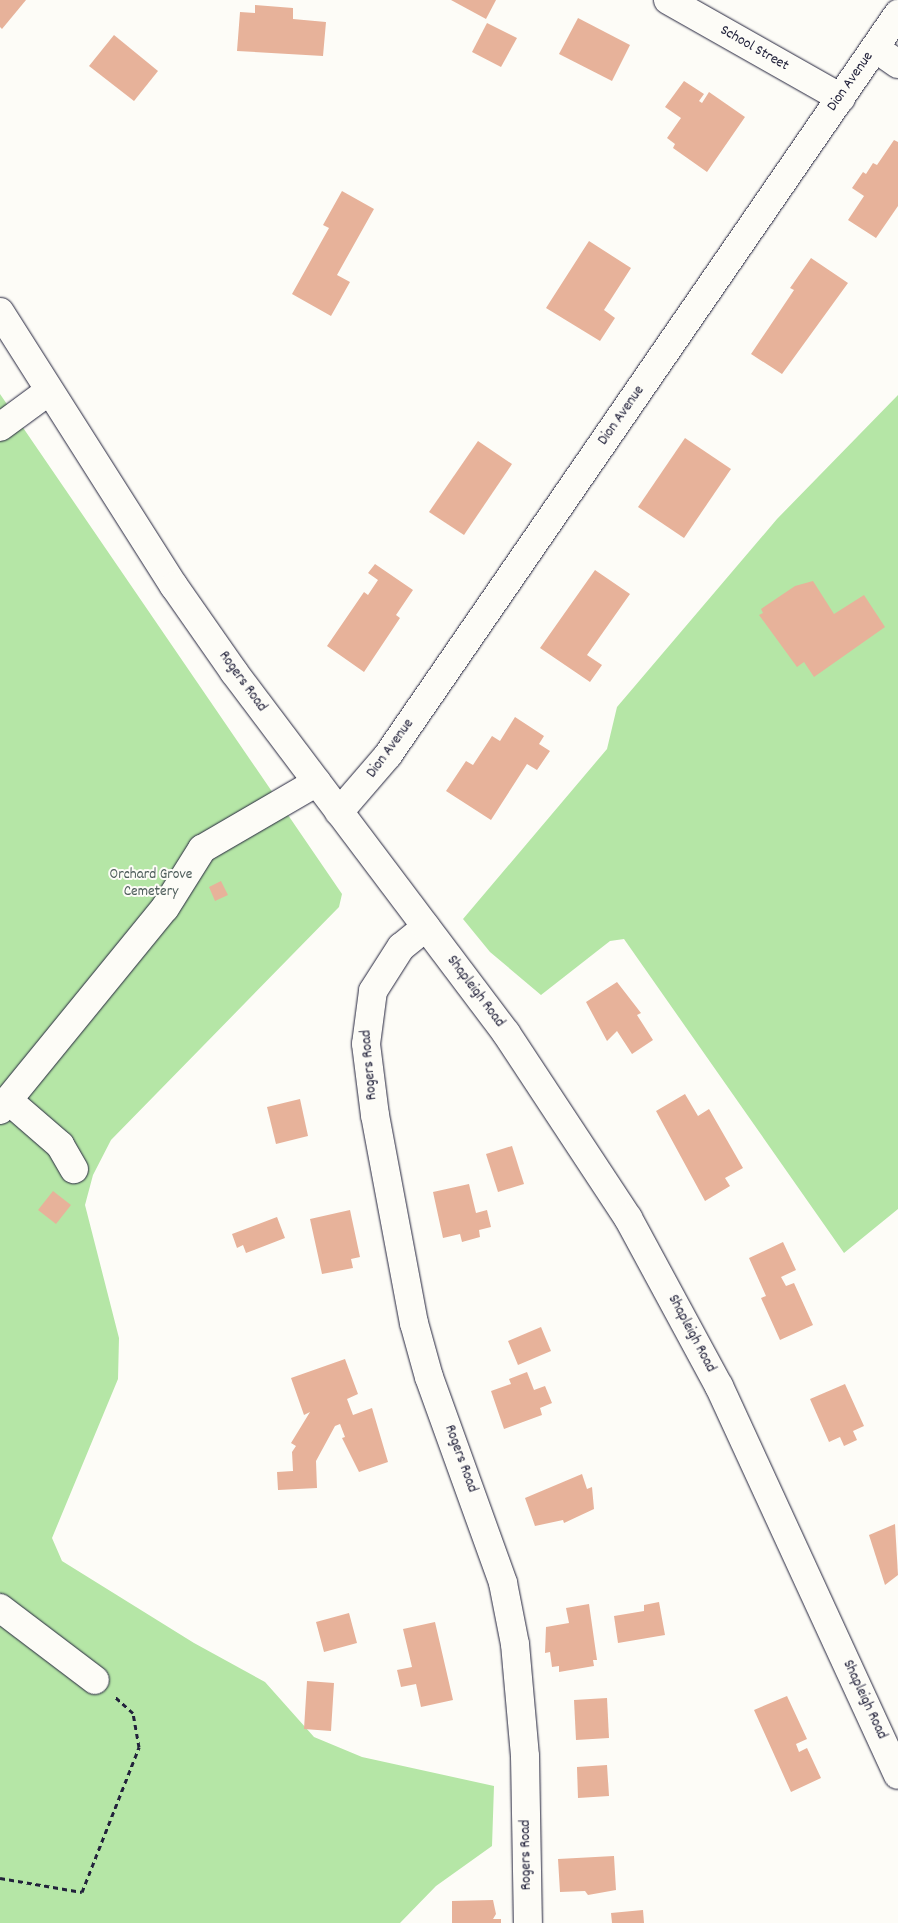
<!DOCTYPE html>
<html>
<head>
<meta charset="utf-8">
<style>
	body { margin:0 }
	#map { position:relative; width:898px; height:1923px; overflow:hidden; background:#fdfcf7; font-family:Dekko,sans-serif }
	div>[style] { position:absolute }
	.green>* { inset:0; background:#b5e6a6 }
	.building>* { inset:0; background:#e7b29a }
	.path>* { height:3px; margin-top:-1.5px; transform-origin:0; background:repeating-linear-gradient(90deg,#22223b 0 5px,transparent 0 9px) }
	.roads { filter:drop-shadow(0 0 1px #22223b) drop-shadow(0 0 1px #22223b) }
	.minor>* { height:28px; margin:-14px; padding:0 14px; transform-origin:14px; border-radius:14px; background:#fdfcf7 }
	.major>* { height:28px; margin:-14px; padding:0 14px; transform-origin:14px; border-radius:14px; background:#fdfcf7 }
	span { translate:-50% -50%; white-space:nowrap; text-align:center; line-height:1.15; -webkit-text-stroke:4px #fdfcf7; paint-order:stroke }
	.street-label { font-size:15px; color:#22223b }
	.park-label { font-size:15px; color:#4e5d5b }
</style>
</head>
<body>
<div id="map">
	<div class="green">
		<i style="clip-path:polygon(0 394px,342px 894px,339px 907px,111px 1140px,93px 1175px,85px 1205px,119px 1338px,118px 1379px,52px 1538px,62px 1561px,194px 1643px,265px 1682px,314px 1737px,362px 1757px,494px 1786px,492px 1846px,436px 1886px,400px 1923px,0 1923px)"></i>
		<i style="clip-path:polygon(898px 395px,898px 1209px,844px 1253px,624px 939px,610px 941px,541px 995px,490px 952px,463px 919px,607px 749px,617px 707px,777px 519px)"></i>
	</div>
	<div class="building">
		<i style="clip-path:polygon(0 0,26px 0,2px 29px,0 27px)"></i>
		<i style="clip-path:polygon(451px 0,496px 0,486px 19px)"></i>
		<i style="clip-path:polygon(255px 5px,293px 8px,293px 19px,326px 22px,323px 56px,237px 51px,240px 12px,255px 13px)"></i>
		<i style="clip-path:polygon(578px 18px,630px 45px,612px 81px,559px 54px)"></i>
		<i style="clip-path:polygon(487px 23px,517px 38px,501px 67px,472px 52px)"></i>
		<i style="clip-path:polygon(114px 35px,158px 71px,134px 101px,89px 66px)"></i>
		<i style="clip-path:polygon(684px 81px,704px 94px,699px 101px,702px 103px,709px 92px,745px 117px,707px 172px,673px 148px,675px 144px,667px 138px,681px 118px,665px 107px)"></i>
		<i style="clip-path:polygon(894px 140px,898px 142px,898px 206px,876px 238px,848px 220px,864px 196px,852px 188px,863px 172px,866px 174px,873px 163px,877px 165px)"></i>
		<i style="clip-path:polygon(342px 191px,374px 209px,337px 275px,350px 282px,331px 316px,292px 294px,329px 228px,323px 225px)"></i>
		<i style="clip-path:polygon(589px 241px,631px 268px,604px 310px,615px 318px,600px 341px,546px 308px)"></i>
		<i style="clip-path:polygon(811px 258px,848px 283px,782px 374px,751px 354px,794px 290px,790px 288px)"></i>
		<i style="clip-path:polygon(685px 438px,731px 469px,684px 538px,638px 507px)"></i>
		<i style="clip-path:polygon(478px 441px,512px 464px,464px 535px,429px 512px)"></i>
		<i style="clip-path:polygon(375px 564px,413px 590px,396px 615px,400px 618px,364px 672px,327px 646px,364px 592px,368px 595px,378px 580px,368px 573px)"></i>
		<i style="clip-path:polygon(595px 570px,630px 594px,587px 655px,602px 665px,590px 682px,540px 648px)"></i>
		<i style="clip-path:polygon(813px 581px,834px 614px,864px 595px,885px 627px,814px 677px,804px 662px,797px 667px,759px 615px,763px 613px,761px 609px,795px 586px)"></i>
		<i style="clip-path:polygon(515px 717px,544px 736px,539px 744px,550px 751px,537px 770px,527px 764px,491px 820px,446px 791px,466px 761px,473px 765px,492px 736px,500px 741px)"></i>
		<i style="clip-path:polygon(221px 881px,228px 895px,215px 901px,209px 887px)"></i>
		<i style="clip-path:polygon(617px 982px,641px 1013px,637px 1015px,653px 1040px,632px 1054px,617px 1031px,607px 1041px,586px 1002px)"></i>
		<i style="clip-path:polygon(685px 1094px,698px 1116px,709px 1109px,743px 1168px,725px 1178px,730px 1186px,705px 1201px,656px 1111px)"></i>
		<i style="clip-path:polygon(300px 1099px,308px 1136px,276px 1144px,267px 1107px)"></i>
		<i style="clip-path:polygon(512px 1146px,524px 1184px,498px 1192px,486px 1154px)"></i>
		<i style="clip-path:polygon(469px 1184px,476px 1213px,487px 1210px,491px 1227px,479px 1230px,480px 1237px,462px 1242px,460px 1234px,443px 1238px,433px 1192px)"></i>
		<i style="clip-path:polygon(53px 1191px,71px 1205px,56px 1224px,38px 1210px)"></i>
		<i style="clip-path:polygon(350px 1210px,360px 1257px,351px 1259px,353px 1268px,322px 1274px,310px 1219px)"></i>
		<i style="clip-path:polygon(277px 1217px,285px 1238px,246px 1253px,243px 1245px,237px 1248px,232px 1234px)"></i>
		<i style="clip-path:polygon(783px 1242px,796px 1270px,781px 1277px,786px 1286px,794px 1283px,813px 1325px,780px 1340px,761px 1298px,766px 1296px,749px 1258px)"></i>
		<i style="clip-path:polygon(541px 1327px,551px 1351px,518px 1365px,508px 1341px)"></i>
		<i style="clip-path:polygon(345px 1359px,358px 1394px,347px 1399px,353px 1415px,372px 1408px,388px 1462px,359px 1472px,342px 1438px,345px 1437px,340px 1424px,335px 1426px,316px 1461px,317px 1488px,278px 1490px,277px 1472px,293px 1471px,292px 1452px,296px 1446px,291px 1443px,310px 1412px,304px 1415px,291px 1378px)"></i>
		<i style="clip-path:polygon(527px 1372px,534px 1390px,545px 1386px,552px 1403px,540px 1408px,542px 1415px,504px 1429px,491px 1391px,511px 1384px,509px 1379px)"></i>
		<i style="clip-path:polygon(845px 1384px,864px 1426px,853px 1431px,857px 1440px,844px 1446px,840px 1437px,829px 1442px,810px 1399px)"></i>
		<i style="clip-path:polygon(582px 1474px,587px 1489px,592px 1487px,594px 1509px,564px 1523px,563px 1520px,535px 1526px,525px 1498px)"></i>
		<i style="clip-path:polygon(895px 1524px,898px 1575px,885px 1585px,869px 1535px)"></i>
		<i style="clip-path:polygon(659px 1602px,665px 1635px,618px 1643px,614px 1616px,644px 1611px,644px 1605px)"></i>
		<i style="clip-path:polygon(589px 1604px,597px 1660px,593px 1660px,594px 1666px,559px 1672px,559px 1666px,552px 1667px,550px 1652px,545px 1653px,546px 1627px,569px 1623px,566px 1608px)"></i>
		<i style="clip-path:polygon(349px 1613px,357px 1643px,324px 1652px,316px 1622px)"></i>
		<i style="clip-path:polygon(435px 1622px,453px 1700px,421px 1707px,416px 1684px,401px 1687px,397px 1670px,412px 1667px,403px 1629px)"></i>
		<i style="clip-path:polygon(307px 1681px,334px 1683px,331px 1731px,304px 1729px)"></i>
		<i style="clip-path:polygon(787px 1696px,807px 1739px,796px 1744px,799px 1752px,807px 1748px,821px 1778px,791px 1792px,754px 1710px)"></i>
		<i style="clip-path:polygon(607px 1698px,609px 1738px,576px 1740px,574px 1700px)"></i>
		<i style="clip-path:polygon(607px 1765px,609px 1796px,578px 1798px,577px 1767px)"></i>
		<i style="clip-path:polygon(614px 1856px,616px 1890px,588px 1895px,585px 1891px,560px 1892px,558px 1859px)"></i>
		<i style="clip-path:polygon(493px 1900px,496px 1914px,493px 1919px,501px 1919px,501px 1923px,452px 1923px,452px 1901px)"></i>
		<i style="clip-path:polygon(643px 1910px,644px 1923px,612px 1923px,611px 1913px)"></i>
	</div>
	<div class="path">
		<i style="left:0;top:1878px;width:83px;rotate:9.7deg"></i>
		<i style="left:82px;top:1892px;width:156px;rotate:-68.5deg"></i>
		<i style="left:139px;top:1747px;width:35px;rotate:-100deg"></i>
		<i style="left:133px;top:1713px;width:24px;rotate:-138deg"></i>
	</div>
	<div class="roads">
		<div class="minor">
			<i style="left:668px;top:0;width:199px;rotate:29.5deg"></i>
			<i style="left:875px;top:48px;width:28px;rotate:35deg"></i>
			<i style="left:0;top:427px;width:61px;rotate:-36.3deg"></i>
			<i style="left:339px;top:812px;width:75px;rotate:-49.3deg"></i>
			<i style="left:388px;top:755px;width:900px;rotate:-55.46deg"></i>
			<i style="left:426px;top:927px;width:32px;rotate:141deg"></i>
			<i style="left:401px;top:947px;width:52px;rotate:122.5deg"></i>
			<i style="left:373px;top:991px;width:53px;rotate:97.5deg"></i>
			<i style="left:366px;top:1044px;width:72px;rotate:82.8deg"></i>
			<i style="left:375px;top:1115px;width:212px;rotate:79.4deg"></i>
			<i style="left:414px;top:1323px;width:56px;rotate:74.5deg"></i>
			<i style="left:429px;top:1377px;width:219px;rotate:70.2deg"></i>
			<i style="left:503px;top:1583px;width:62px;rotate:78.9deg"></i>
			<i style="left:515px;top:1644px;width:112px;rotate:84.9deg"></i>
			<i style="left:525px;top:1756px;width:167px;rotate:89deg"></i>
			<i style="left:8px;top:1100px;width:69px;rotate:40.9deg"></i>
			<i style="left:60px;top:1145px;width:28px;rotate:60deg"></i>
			<i style="left:0;top:1110px;width:261px;rotate:-50.8deg"></i>
			<i style="left:165px;top:908px;width:70px;rotate:-57.9deg"></i>
			<i style="left:202px;top:849px;width:133px;rotate:-30.2deg"></i>
			<i style="left:0;top:1608px;width:119px;rotate:37.2deg"></i>
		</div>
		<div class="major">
			<i style="left:0;top:312px;width:325px;rotate:57.6deg"></i>
			<i style="left:174px;top:586px;width:105px;rotate:55.1deg"></i>
			<i style="left:234px;top:672px;width:452px;rotate:53deg"></i>
			<i style="left:506px;top:1033px;width:222px;rotate:56.6deg"></i>
			<i style="left:628px;top:1218px;width:191px;rotate:61.6deg"></i>
			<i style="left:719px;top:1386px;width:428px;rotate:65.3deg"></i>
		</div>
	</div>
	<div class="street-label">
		<span style="left:754px;top:49px;rotate:30deg">School Street</span>
		<span style="left:851px;top:82px;rotate:-55deg">Dion Avenue</span>
		<span style="left:622px;top:416px;rotate:-55deg">Dion Avenue</span>
		<span style="left:242px;top:682px;rotate:54deg">Rogers Road</span>
		<span style="left:391px;top:749px;rotate:-54deg">Dion Avenue</span>
		<span style="left:475px;top:992px;rotate:53deg">Shapleigh Road</span>
		<span style="left:370px;top:1065px;rotate:-95deg">Rogers Road</span>
		<span style="left:691px;top:1334px;rotate:62deg">Shapleigh Road</span>
		<span style="left:460px;top:1459px;rotate:70deg">Rogers Road</span>
		<span style="left:864px;top:1700px;rotate:65deg">Shapleigh Road</span>
		<span style="left:527px;top:1855px;rotate:-91deg">Rogers Road</span>
	</div>
	<div class="park-label">
		<span style="left:151px;top:884px">Orchard Grove<br>Cemetery</span>
	</div>
</div>
</body>
</html>
